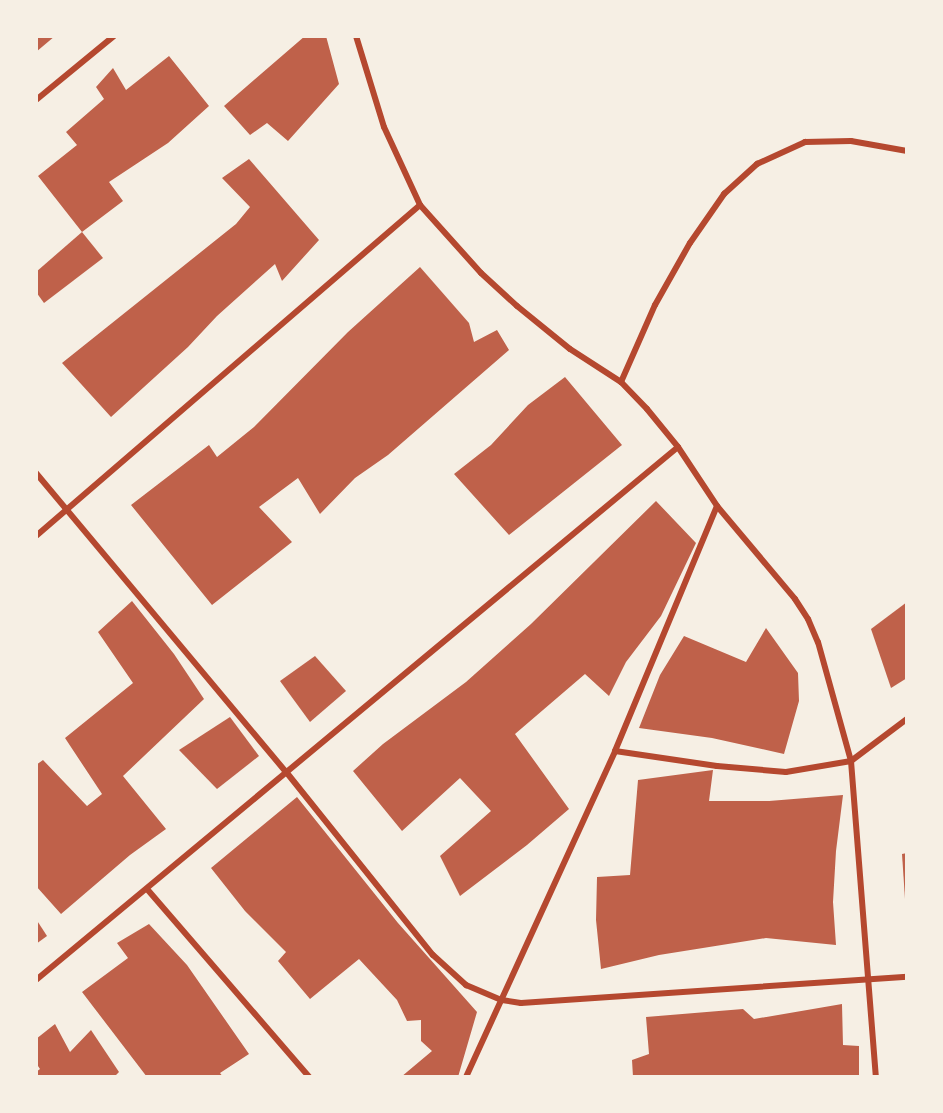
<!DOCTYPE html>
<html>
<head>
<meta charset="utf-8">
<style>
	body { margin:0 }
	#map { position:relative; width:943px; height:1113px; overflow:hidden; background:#f6efe4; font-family:Cabin,sans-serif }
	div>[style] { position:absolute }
	.building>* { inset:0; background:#bf614a }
	.minor>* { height:6px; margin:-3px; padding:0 3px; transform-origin:3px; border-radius:3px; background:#b5482f }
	span { translate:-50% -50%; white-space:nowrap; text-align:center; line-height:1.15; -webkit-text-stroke:6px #f6efe4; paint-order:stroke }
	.frame { position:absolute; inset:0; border:38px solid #f6efe4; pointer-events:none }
</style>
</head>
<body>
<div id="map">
	<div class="building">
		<i style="clip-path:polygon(36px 36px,55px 36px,36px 52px)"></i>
		<i style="clip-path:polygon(305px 36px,326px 36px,339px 84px,288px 141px,267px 123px,250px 135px,224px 106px)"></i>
		<i style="clip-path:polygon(169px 56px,209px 106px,168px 143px,109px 182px,123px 201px,82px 232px,38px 176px,77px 145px,66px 132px,104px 99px,96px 87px,113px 68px,126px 90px)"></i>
		<i style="clip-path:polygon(249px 159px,319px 240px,282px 281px,275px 264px,217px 316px,188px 347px,111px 417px,62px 363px,236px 224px,250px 207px,222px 178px)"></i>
		<i style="clip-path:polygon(82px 232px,103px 258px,44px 303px,36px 292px,36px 272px)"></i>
		<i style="clip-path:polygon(420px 267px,469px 323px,474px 342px,497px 330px,509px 350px,388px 455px,355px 478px,320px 514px,298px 478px,259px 507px,292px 542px,212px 605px,131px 505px,209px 445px,217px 457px,254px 427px,348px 332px)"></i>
		<i style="clip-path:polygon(565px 377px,622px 445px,509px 535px,454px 474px,491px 445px,528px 405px)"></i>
		<i style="clip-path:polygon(656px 501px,696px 543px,661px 616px,626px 662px,609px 696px,585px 674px,515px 734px,569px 809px,527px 845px,460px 896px,440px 856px,491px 811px,460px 778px,402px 831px,353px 771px,383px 744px,466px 682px,531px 624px)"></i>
		<i style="clip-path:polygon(132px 601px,174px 654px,204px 699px,123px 776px,166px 829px,130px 855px,61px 914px,36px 886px,36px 765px,43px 760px,87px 806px,102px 794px,65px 738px,133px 683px,98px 632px)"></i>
		<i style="clip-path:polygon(907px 602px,907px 678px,891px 688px,871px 629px)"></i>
		<i style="clip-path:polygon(766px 628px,798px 673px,799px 701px,784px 754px,712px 738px,639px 728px,660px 675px,684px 636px,746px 662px)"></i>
		<i style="clip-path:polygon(315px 656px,346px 691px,310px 722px,280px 681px)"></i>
		<i style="clip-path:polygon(230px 717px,259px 756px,217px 789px,179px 750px)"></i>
		<i style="clip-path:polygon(713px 770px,709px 801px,769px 801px,843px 795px,836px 851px,833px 902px,836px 945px,766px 938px,659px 955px,601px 969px,596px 920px,597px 877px,630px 875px,638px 780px)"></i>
		<i style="clip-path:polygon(297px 797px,398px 923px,477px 1012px,458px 1077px,401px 1077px,432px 1051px,421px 1041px,421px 1020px,407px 1021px,397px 1000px,359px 959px,310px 999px,278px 961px,286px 952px,245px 911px,211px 868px)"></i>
		<i style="clip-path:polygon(907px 853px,907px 899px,905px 899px,902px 854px)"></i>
		<i style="clip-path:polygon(36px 919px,47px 936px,36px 944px)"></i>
		<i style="clip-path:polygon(149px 924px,187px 965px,249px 1054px,220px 1073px,223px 1077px,147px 1077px,82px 992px,128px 958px,117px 943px)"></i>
		<i style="clip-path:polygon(842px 1004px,843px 1045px,859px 1046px,859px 1077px,633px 1077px,632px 1060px,649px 1054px,646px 1017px,743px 1009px,754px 1019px)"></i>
		<i style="clip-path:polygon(55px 1024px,70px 1052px,91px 1030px,119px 1072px,114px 1077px,36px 1077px,36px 1072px,40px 1069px,36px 1063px,36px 1039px)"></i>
	</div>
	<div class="minor">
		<i style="left:356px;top:36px;width:95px;rotate:72.9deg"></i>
		<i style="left:384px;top:127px;width:86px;rotate:65.2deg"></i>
		<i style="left:420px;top:205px;width:91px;rotate:48.1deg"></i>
		<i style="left:481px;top:273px;width:49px;rotate:42.5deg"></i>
		<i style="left:517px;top:306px;width:68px;rotate:39.1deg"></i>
		<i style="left:570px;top:349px;width:61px;rotate:32.9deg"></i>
		<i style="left:621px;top:382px;width:37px;rotate:46deg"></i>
		<i style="left:647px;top:409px;width:49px;rotate:50.8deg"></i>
		<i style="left:678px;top:447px;width:71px;rotate:56.5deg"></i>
		<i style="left:717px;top:506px;width:121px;rotate:50deg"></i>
		<i style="left:795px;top:599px;width:24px;rotate:57deg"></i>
		<i style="left:808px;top:619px;width:25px;rotate:67deg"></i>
		<i style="left:818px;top:642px;width:123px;rotate:74.5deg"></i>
		<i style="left:851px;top:761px;width:317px;rotate:85.5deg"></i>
		<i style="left:36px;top:100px;width:101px;rotate:-39.4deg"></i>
		<i style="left:621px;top:382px;width:84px;rotate:-66.2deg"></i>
		<i style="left:655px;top:305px;width:71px;rotate:-60.6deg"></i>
		<i style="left:690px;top:243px;width:60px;rotate:-55.2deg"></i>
		<i style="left:724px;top:194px;width:45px;rotate:-42.3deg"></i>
		<i style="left:757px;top:164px;width:53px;rotate:-24.6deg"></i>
		<i style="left:805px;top:142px;width:46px;rotate:-1.2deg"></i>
		<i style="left:851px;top:141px;width:57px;rotate:10.1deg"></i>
		<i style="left:36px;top:473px;width:391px;rotate:50.1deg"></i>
		<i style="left:287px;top:773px;width:233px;rotate:51.3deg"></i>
		<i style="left:433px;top:955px;width:45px;rotate:42.3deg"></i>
		<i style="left:466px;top:985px;width:39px;rotate:23deg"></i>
		<i style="left:502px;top:1000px;width:19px;rotate:9deg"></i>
		<i style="left:521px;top:1003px;width:387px;rotate:-3.9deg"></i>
		<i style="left:36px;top:536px;width:507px;rotate:-40.76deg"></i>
		<i style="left:615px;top:751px;width:103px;rotate:8.4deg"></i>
		<i style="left:717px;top:766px;width:69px;rotate:5deg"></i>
		<i style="left:786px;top:772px;width:66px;rotate:-9.6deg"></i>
		<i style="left:851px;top:761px;width:70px;rotate:-36.9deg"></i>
		<i style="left:147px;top:889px;width:248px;rotate:49.2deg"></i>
		<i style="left:36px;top:980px;width:834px;rotate:-39.7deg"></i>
		<i style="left:466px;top:1077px;width:358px;rotate:-65.4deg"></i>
		<i style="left:615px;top:751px;width:265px;rotate:-67.4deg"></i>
	</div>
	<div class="frame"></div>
</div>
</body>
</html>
